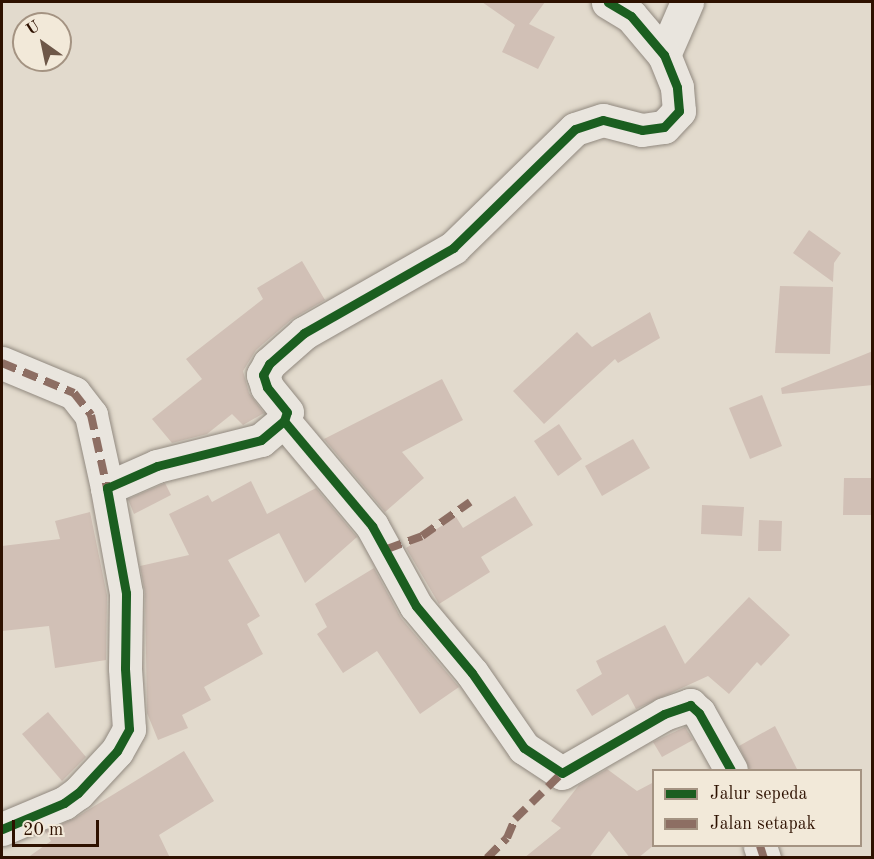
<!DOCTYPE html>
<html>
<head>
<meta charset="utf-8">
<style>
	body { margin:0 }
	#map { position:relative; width:874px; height:859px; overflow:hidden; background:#e2dacd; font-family:"Old Standard TT",serif }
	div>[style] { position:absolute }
	.building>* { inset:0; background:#d1c0b6 }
	.roads { filter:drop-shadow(0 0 2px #91897f) drop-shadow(0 0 2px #91897f) }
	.minor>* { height:33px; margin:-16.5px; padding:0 16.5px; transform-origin:16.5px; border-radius:16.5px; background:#e9e5de }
	.quiet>* { height:8px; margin-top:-4px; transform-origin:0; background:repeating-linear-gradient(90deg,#8d6e63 0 15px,transparent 0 23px) }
	.cycleway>* { height:9px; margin:-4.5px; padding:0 4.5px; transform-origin:4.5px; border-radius:4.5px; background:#1b5e20 }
	span { translate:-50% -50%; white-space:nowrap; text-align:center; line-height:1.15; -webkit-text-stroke:4.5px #f2e9d9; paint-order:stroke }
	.frame { position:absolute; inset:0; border:3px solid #2e1100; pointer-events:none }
	.legend { position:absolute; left:652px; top:769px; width:210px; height:78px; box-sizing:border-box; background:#f2e9d9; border:2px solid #a49382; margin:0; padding:8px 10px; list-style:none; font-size:18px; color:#2e1100 }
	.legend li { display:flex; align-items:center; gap:12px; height:30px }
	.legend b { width:30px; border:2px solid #a49382 }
	.north { position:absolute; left:12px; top:12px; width:60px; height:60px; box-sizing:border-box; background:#f2e9d9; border:2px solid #a49382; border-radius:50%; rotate:327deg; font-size:16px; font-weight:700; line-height:24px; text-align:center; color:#2e1100 }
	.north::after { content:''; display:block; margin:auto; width:21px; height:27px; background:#6d5748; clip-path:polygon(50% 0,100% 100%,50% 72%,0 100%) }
	.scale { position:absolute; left:12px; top:820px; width:87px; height:27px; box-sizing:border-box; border:3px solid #2e1100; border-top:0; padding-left:8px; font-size:18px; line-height:21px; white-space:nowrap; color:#2e1100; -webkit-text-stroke:4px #f2e9d9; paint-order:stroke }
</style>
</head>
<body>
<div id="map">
	<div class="building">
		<i style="clip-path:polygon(482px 2px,545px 2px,529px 24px,555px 37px,538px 69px,502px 52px,515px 25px)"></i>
		<i style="clip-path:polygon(809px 230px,841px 253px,834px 263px,833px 282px,793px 253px)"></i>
		<i style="clip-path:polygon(302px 261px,325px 300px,292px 319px,256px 350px,243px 371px,249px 393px,264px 413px,243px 425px,232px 414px,207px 434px,172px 443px,152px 419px,202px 379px,186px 359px,263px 299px,257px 288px)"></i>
		<i style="clip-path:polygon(780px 286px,833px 287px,830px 354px,775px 353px)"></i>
		<i style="clip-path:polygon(650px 312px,660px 338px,618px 363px,615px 359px,544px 424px,513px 391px,577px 332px,592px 347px)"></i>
		<i style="clip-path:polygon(873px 351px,873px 385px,782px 394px,781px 388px)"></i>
		<i style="clip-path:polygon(442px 379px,463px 420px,402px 452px,424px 478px,385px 512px,324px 439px)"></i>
		<i style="clip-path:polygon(762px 395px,782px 446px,750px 459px,729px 408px)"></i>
		<i style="clip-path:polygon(559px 424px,582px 459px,558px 476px,534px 441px)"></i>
		<i style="clip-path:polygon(633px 439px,650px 468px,602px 496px,585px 466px)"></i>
		<i style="clip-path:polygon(844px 478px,873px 478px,873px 515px,843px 515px)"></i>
		<i style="clip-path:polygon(251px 481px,267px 514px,316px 488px,357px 537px,305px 583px,279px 533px,228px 560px,260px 616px,247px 624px,263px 654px,204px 687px,211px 700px,182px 715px,188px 728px,158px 740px,147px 713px,145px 593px,140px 566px,189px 555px,169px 514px,208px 495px,212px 502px)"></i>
		<i style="clip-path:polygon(165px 483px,171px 495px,134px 514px,128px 499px)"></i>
		<i style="clip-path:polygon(515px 496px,533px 525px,481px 557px,490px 572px,439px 604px,406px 548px,456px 517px,463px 528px)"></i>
		<i style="clip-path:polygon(702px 505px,744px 507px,742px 536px,701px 534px)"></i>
		<i style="clip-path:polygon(90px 512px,107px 595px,106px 660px,55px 668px,49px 626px,2px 631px,2px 546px,60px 539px,55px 521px)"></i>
		<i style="clip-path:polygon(759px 520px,782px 521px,781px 551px,758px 551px)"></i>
		<i style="clip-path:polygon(374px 568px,401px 618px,459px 687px,420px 714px,377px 651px,343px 673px,317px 634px,327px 627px,315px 604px)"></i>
		<i style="clip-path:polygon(749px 597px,790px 635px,761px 666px,757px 662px,729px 694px,708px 676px,636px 709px,628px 694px,592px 716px,576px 690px,602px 674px,596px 661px,665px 625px,685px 664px)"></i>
		<i style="clip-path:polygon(48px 712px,86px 757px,62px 781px,22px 734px)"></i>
		<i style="clip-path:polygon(775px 726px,798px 771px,750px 771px,739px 746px)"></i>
		<i style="clip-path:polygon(685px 727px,693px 740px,662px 757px,653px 742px)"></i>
		<i style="clip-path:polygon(184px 751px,214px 801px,159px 835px,170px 858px,27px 858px,51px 841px,45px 831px,75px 818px)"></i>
		<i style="clip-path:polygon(607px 769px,637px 791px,654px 782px,654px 845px,638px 858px,630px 858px,609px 831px,589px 858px,524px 858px,561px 828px,551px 821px,579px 785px)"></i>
	</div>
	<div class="roads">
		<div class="minor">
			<i style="left:664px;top:55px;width:58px;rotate:-66.5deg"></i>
			<i style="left:2px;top:363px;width:78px;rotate:22.6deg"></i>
			<i style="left:74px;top:393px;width:28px;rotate:52deg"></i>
			<i style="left:91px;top:415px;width:75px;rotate:77.6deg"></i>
			<i style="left:284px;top:421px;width:137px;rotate:50deg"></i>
			<i style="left:372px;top:526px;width:91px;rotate:61.2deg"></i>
			<i style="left:416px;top:606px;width:87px;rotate:50.1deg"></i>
			<i style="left:472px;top:673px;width:91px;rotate:55.3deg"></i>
			<i style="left:524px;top:748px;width:45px;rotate:33.3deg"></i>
			<i style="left:562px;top:773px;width:118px;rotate:-30deg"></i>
			<i style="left:664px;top:714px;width:28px;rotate:-19deg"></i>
			<i style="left:690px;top:705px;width:12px;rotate:42deg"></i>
			<i style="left:699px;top:713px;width:65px;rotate:60.7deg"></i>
			<i style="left:2px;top:829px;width:67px;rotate:-22.8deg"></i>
			<i style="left:64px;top:803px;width:17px;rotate:-36deg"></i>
			<i style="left:78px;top:793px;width:57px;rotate:-47.1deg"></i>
			<i style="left:117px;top:751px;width:25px;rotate:-61deg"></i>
			<i style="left:129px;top:729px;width:61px;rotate:-93.8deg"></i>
			<i style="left:125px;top:668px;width:75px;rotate:-89.2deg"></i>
			<i style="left:126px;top:593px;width:107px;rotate:-100.3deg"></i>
			<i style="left:107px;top:488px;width:55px;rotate:-23.7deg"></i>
			<i style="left:157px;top:466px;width:107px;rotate:-14deg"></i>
			<i style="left:261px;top:440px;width:30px;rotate:-40deg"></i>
			<i style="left:284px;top:421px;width:9px;rotate:-72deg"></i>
			<i style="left:287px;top:412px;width:32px;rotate:-129deg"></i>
			<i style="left:267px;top:387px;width:13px;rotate:-108deg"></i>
			<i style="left:263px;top:375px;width:13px;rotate:-61deg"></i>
			<i style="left:269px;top:364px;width:47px;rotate:-41.5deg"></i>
			<i style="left:304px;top:333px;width:172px;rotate:-29.7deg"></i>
			<i style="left:453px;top:248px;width:170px;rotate:-44.3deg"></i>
			<i style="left:575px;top:129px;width:29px;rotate:-18deg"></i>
			<i style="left:603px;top:120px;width:40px;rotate:14.4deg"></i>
			<i style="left:642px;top:130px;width:22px;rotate:-8deg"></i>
			<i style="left:664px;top:127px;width:22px;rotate:-47deg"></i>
			<i style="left:679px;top:111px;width:24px;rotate:-95deg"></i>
			<i style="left:677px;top:87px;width:35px;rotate:-112deg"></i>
			<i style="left:664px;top:55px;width:51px;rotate:-130.2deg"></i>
			<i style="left:631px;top:16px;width:27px;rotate:-149deg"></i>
			<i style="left:760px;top:846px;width:13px;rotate:72deg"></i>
		</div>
	</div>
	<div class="quiet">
		<i style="left:2px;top:363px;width:78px;rotate:22.6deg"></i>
		<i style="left:74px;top:393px;width:28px;rotate:52deg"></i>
		<i style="left:91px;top:415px;width:75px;rotate:77.6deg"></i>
		<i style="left:387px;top:549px;width:37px;rotate:-20deg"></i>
		<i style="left:422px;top:536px;width:59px;rotate:-35.3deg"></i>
		<i style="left:760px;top:846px;width:13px;rotate:72deg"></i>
		<i style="left:487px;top:858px;width:28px;rotate:-45deg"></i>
		<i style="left:507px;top:838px;width:21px;rotate:-67deg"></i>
		<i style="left:515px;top:819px;width:66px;rotate:-44.4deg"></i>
	</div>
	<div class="cycleway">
		<i style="left:284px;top:421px;width:137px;rotate:50deg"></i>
		<i style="left:372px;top:526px;width:91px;rotate:61.2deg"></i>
		<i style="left:416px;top:606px;width:87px;rotate:50.1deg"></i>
		<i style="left:472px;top:673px;width:91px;rotate:55.3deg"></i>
		<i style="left:524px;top:748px;width:45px;rotate:33.3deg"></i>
		<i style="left:562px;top:773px;width:118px;rotate:-30deg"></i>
		<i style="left:664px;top:714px;width:28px;rotate:-19deg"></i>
		<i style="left:690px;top:705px;width:12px;rotate:42deg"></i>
		<i style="left:699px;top:713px;width:65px;rotate:60.7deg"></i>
		<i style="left:2px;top:829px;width:67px;rotate:-22.8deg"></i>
		<i style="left:64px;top:803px;width:17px;rotate:-36deg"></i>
		<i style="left:78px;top:793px;width:57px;rotate:-47.1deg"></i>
		<i style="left:117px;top:751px;width:25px;rotate:-61deg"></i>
		<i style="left:129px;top:729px;width:61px;rotate:-93.8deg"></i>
		<i style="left:125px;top:668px;width:75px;rotate:-89.2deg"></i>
		<i style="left:126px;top:593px;width:107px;rotate:-100.3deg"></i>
		<i style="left:107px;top:488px;width:55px;rotate:-23.7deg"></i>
		<i style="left:157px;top:466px;width:107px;rotate:-14deg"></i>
		<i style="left:261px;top:440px;width:30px;rotate:-40deg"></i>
		<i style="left:284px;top:421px;width:9px;rotate:-72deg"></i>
		<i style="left:287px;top:412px;width:32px;rotate:-129deg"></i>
		<i style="left:267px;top:387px;width:13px;rotate:-108deg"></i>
		<i style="left:263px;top:375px;width:13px;rotate:-61deg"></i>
		<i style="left:269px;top:364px;width:47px;rotate:-41.5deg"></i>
		<i style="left:304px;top:333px;width:172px;rotate:-29.7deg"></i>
		<i style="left:453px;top:248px;width:170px;rotate:-44.3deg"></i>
		<i style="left:575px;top:129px;width:29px;rotate:-18deg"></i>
		<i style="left:603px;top:120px;width:40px;rotate:14.4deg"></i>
		<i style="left:642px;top:130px;width:22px;rotate:-8deg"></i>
		<i style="left:664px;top:127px;width:22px;rotate:-47deg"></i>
		<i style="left:679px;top:111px;width:24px;rotate:-95deg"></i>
		<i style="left:677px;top:87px;width:35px;rotate:-112deg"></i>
		<i style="left:664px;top:55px;width:51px;rotate:-130.2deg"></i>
		<i style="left:631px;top:16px;width:27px;rotate:-149deg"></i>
	</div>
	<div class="frame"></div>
	<ul class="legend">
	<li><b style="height:8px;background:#1b5e20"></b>Jalur sepeda</li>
	<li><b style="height:8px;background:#8d6e63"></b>Jalan setapak</li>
	</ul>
	<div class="north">U</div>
	<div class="scale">20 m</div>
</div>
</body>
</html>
